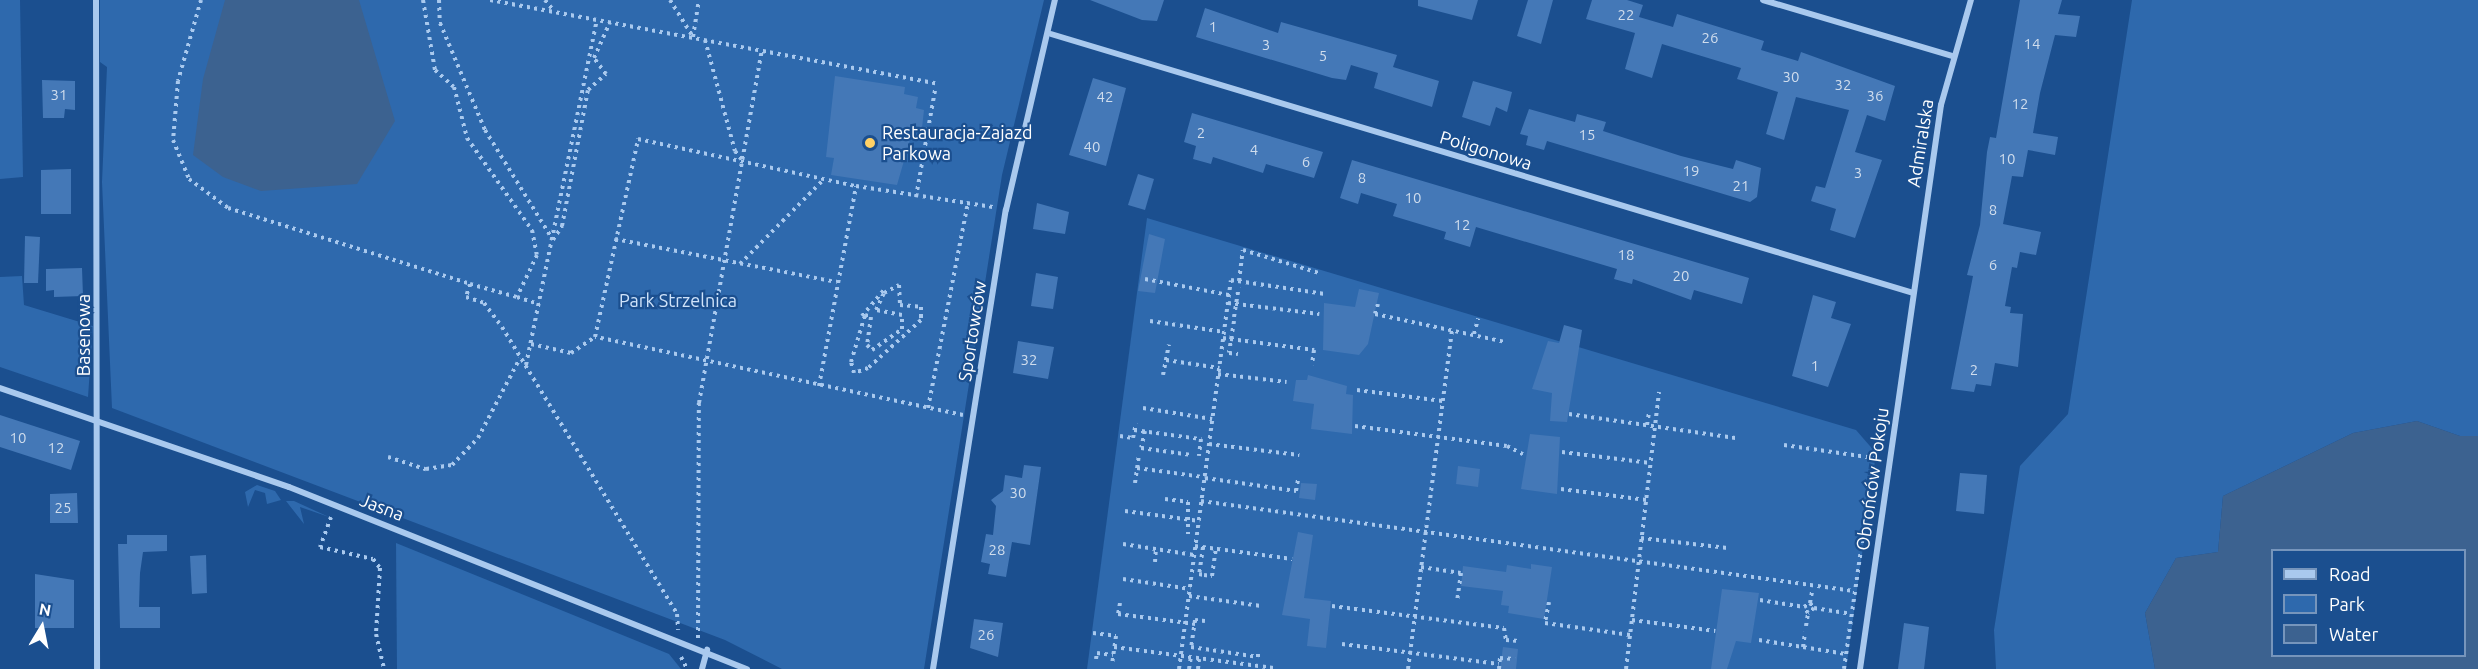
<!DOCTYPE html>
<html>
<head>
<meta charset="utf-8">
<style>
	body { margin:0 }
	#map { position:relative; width:2478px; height:669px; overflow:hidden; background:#1b4f8f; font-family:Ubuntu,sans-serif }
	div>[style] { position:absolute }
	.green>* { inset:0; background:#2e69ad }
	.water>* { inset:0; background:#3c6290 }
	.building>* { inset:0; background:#4478b7 }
	.path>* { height:4px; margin-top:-2px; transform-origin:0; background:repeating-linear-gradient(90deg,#a9c9ee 0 3px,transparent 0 7.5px) }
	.minor>* { height:6px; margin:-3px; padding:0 3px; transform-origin:3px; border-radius:3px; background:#a9c9ee }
	.dots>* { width:16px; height:16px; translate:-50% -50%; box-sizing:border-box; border:3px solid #1b4f8f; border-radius:50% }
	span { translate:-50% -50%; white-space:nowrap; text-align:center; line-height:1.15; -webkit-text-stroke:4.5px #1b4f8f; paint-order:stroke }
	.number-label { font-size:15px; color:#d0dded }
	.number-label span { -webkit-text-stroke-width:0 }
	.poi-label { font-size:18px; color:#fff }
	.left { translate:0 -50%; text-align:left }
	.street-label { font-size:18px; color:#fff }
	.park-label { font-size:18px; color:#cfe3fa }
	.legend { position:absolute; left:2271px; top:549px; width:195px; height:108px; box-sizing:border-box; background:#1b4f8f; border:2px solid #7695bc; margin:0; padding:8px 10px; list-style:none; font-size:18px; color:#fff }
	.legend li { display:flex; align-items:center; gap:12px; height:30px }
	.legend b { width:30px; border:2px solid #7695bc }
	.north { position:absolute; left:12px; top:597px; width:60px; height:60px; -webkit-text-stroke:4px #1b4f8f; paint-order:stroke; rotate:10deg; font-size:16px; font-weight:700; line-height:24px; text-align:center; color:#fff }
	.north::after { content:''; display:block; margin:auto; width:21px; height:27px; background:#fff; clip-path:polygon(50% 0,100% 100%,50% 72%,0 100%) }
</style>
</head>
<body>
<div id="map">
	<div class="green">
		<i style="clip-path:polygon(0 0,20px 0,23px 177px,0 179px)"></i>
		<i style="clip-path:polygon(100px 0,1044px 0,1002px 175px,924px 669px,782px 669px,725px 640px,112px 408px,102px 182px,107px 67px,100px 62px)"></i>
		<i style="clip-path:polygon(2132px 0,2478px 0,2478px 436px,2460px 436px,2417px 421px,2353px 433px,2223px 496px,2218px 552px,2176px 558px,2145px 613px,2155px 669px,1996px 669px,1994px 630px,2020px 466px,2068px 414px)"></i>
		<i style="clip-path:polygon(1147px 218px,1856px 430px,1876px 453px,1846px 669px,1087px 669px)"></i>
		<i style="clip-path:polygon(22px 276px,24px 305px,93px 326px,88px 397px,0 367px,0 277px)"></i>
		<i style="clip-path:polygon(257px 485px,275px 491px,281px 500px,267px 504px,265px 493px,255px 490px,248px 507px,245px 492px)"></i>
		<i style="clip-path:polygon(286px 501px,294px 501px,329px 517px,300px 507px,304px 524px)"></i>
		<i style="clip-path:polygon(396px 543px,669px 654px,681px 669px,397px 669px)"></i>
	</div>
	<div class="water">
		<i style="clip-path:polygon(225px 0,359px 0,395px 121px,357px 184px,261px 191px,223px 177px,193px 155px,203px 79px)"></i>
		<i style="clip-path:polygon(evenodd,2417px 421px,2460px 436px,2478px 436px,2478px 669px,2155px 669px,2145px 613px,2176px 558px,2218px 552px,2223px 496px,2353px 433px,2417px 421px,2464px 550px,2464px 656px,2272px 656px,2272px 550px,2464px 550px)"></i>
	</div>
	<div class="building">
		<i style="clip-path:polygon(1090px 0,1164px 0,1157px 21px,1142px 20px)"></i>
		<i style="clip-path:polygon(1418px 0,1478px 0,1472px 20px,1418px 6px)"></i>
		<i style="clip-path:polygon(1528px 0,1553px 0,1541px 44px,1517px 36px)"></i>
		<i style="clip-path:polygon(1592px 0,1627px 0,1643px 5px,1639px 17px,1673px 27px,1677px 14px,1764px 41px,1761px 50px,1798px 61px,1801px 52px,1895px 86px,1885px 121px,1867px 115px,1855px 152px,1882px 160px,1855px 238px,1830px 230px,1836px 209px,1811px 201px,1816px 186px,1825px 188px,1849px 110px,1796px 97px,1784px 140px,1766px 134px,1778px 92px,1737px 79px,1741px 68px,1662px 44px,1652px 78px,1625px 69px,1635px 33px,1586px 19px)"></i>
		<i style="clip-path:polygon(2020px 0,2062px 0,2058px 14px,2080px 16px,2076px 37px,2055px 35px,2040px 93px,2033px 133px,2058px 137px,2055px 155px,2028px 150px,2023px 177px,2012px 176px,2003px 224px,2041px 232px,2036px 255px,2020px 252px,2017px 268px,2012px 267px,2005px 306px,2011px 307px,2010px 313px,2023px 314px,2018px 367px,1995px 363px,1991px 386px,1976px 384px,1974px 392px,1951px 389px,1973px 276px,1967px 275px,1980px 225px,1987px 152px,1990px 137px,1996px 138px)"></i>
		<i style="clip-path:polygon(1205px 8px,1278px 33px,1281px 22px,1397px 55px,1393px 67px,1439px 81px,1432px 107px,1374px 88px,1378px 73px,1351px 65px,1346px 80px,1332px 78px,1196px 37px)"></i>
		<i style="clip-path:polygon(835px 76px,905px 87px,904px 94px,918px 97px,916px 108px,924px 110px,922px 128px,914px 126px,897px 185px,831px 175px,834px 158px,826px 157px)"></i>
		<i style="clip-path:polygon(1093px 78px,1126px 88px,1106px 166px,1069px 155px)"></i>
		<i style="clip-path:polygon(42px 80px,75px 81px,75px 110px,65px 109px,64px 118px,43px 118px)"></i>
		<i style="clip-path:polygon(1473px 81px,1512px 92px,1507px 112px,1496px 107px,1490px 126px,1462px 117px)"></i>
		<i style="clip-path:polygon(1529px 109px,1575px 122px,1577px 114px,1606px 122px,1603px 131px,1681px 156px,1733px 169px,1736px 160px,1761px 168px,1757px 197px,1750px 202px,1547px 141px,1544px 150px,1526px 145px,1528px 136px,1520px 134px)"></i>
		<i style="clip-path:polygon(1192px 113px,1323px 152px,1314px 178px,1266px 164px,1263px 173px,1213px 157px,1211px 164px,1193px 159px,1196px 146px,1184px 142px)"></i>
		<i style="clip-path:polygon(1352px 160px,1749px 278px,1742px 304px,1694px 290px,1691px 300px,1633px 279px,1632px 284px,1614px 279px,1617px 269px,1476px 227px,1470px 247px,1444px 239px,1446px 232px,1393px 216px,1397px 204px,1361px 193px,1358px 204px,1340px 198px)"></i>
		<i style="clip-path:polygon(71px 169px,71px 214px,41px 214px,41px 170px)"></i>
		<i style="clip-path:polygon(1138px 174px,1154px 179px,1145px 210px,1128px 205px)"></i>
		<i style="clip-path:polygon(1037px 203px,1069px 212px,1065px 234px,1033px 229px)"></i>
		<i style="clip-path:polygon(1149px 234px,1165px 239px,1155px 293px,1138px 291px)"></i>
		<i style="clip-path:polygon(25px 236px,40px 237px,38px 283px,24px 283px)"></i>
		<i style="clip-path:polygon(82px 268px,83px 296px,54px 297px,54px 290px,46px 291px,46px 269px)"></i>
		<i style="clip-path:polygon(1036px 273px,1058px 277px,1053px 309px,1031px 306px)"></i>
		<i style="clip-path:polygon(1359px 289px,1379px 293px,1368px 344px,1359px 355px,1323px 350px,1324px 303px,1355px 307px)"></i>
		<i style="clip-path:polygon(1813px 295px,1836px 302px,1831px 318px,1851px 324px,1828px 387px,1792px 376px)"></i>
		<i style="clip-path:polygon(1564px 325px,1582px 330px,1567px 422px,1550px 421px,1552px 393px,1532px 389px,1548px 341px,1559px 343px)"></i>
		<i style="clip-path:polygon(1018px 341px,1054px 347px,1048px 379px,1013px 373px)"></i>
		<i style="clip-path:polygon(1308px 375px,1347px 386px,1346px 394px,1353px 395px,1352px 434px,1311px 429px,1314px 404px,1293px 401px,1296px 380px,1307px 380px)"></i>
		<i style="clip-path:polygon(0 415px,80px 441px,71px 470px,0 447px)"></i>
		<i style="clip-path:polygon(1530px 434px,1560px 437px,1557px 494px,1521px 489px)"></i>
		<i style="clip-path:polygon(1024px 465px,1041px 467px,1030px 545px,1012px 542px,1006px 577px,988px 574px,990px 564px,981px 562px,986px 534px,993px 535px,996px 506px,991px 500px,1003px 491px,1005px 475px,1022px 478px)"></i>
		<i style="clip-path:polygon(1458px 466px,1480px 469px,1478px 487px,1456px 484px)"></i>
		<i style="clip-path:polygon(1960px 473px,1987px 475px,1984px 514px,1956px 511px)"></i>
		<i style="clip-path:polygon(1301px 483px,1317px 484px,1315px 500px,1299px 498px)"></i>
		<i style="clip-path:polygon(77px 493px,78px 523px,50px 523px,50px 494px)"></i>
		<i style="clip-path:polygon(1298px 532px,1313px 535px,1304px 598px,1331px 601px,1326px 648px,1307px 646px,1310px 619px,1282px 615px)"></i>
		<i style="clip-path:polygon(127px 535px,167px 535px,167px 551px,143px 552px,140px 573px,139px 607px,160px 607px,160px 628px,120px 628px,118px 544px,127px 544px)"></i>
		<i style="clip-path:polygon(206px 555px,207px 593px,192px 594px,190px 556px)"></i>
		<i style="clip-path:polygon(1531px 564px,1552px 567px,1544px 619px,1508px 613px,1509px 606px,1501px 605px,1503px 591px,1461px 586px,1463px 566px,1506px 572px,1507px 565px,1531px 569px)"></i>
		<i style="clip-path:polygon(35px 574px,74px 580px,74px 628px,35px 628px)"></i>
		<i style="clip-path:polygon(1722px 589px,1759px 593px,1751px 643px,1736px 641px,1727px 669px,1711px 669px)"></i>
		<i style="clip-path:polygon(974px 619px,1003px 623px,998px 657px,970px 648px)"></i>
		<i style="clip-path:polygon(1904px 623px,1929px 627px,1924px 669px,1898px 669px)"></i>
		<i style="clip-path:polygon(1503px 647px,1518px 649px,1516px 669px,1500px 669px)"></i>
	</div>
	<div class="path">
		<i style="left:201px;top:0;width:84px;rotate:105.9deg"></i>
		<i style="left:178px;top:81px;width:59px;rotate:94.8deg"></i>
		<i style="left:173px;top:140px;width:42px;rotate:67.7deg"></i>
		<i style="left:189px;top:179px;width:49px;rotate:36.6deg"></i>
		<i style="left:228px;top:208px;width:254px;rotate:17.4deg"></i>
		<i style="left:470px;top:284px;width:14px;rotate:107deg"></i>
		<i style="left:466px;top:297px;width:19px;rotate:18deg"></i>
		<i style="left:484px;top:303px;width:30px;rotate:53deg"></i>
		<i style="left:502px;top:327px;width:336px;rotate:58.6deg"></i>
		<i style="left:677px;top:614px;width:16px;rotate:86deg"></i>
		<i style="left:423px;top:0;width:71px;rotate:80.3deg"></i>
		<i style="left:435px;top:70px;width:25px;rotate:42deg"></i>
		<i style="left:454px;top:87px;width:53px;rotate:75.7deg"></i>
		<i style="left:467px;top:138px;width:113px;rotate:54.8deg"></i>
		<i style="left:532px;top:230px;width:25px;rotate:79deg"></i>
		<i style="left:537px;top:255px;width:47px;rotate:115.5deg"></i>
		<i style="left:517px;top:297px;width:23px;rotate:18deg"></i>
		<i style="left:439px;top:0;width:23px;rotate:88deg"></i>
		<i style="left:440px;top:23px;width:116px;rotate:67.2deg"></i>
		<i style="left:485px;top:130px;width:129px;rotate:58.3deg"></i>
		<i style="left:553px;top:240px;width:17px;rotate:-57deg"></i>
		<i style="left:562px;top:226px;width:138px;rotate:-79.2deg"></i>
		<i style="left:588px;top:90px;width:24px;rotate:-42deg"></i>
		<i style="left:606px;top:74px;width:20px;rotate:-127deg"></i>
		<i style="left:594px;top:58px;width:39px;rotate:-66deg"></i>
		<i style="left:490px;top:0;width:453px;rotate:10.6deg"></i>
		<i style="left:545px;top:0;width:14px;rotate:51deg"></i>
		<i style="left:670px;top:0;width:44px;rotate:58.1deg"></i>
		<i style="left:693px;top:37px;width:37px;rotate:-81deg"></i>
		<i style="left:705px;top:40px;width:115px;rotate:74.9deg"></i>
		<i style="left:735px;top:151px;width:11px;rotate:52deg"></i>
		<i style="left:916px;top:197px;width:109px;rotate:-79.9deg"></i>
		<i style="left:615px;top:239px;width:226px;rotate:11deg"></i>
		<i style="left:740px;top:264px;width:118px;rotate:-45.3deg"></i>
		<i style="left:1145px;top:279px;width:86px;rotate:10.8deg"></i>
		<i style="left:1239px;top:281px;width:31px;rotate:-83deg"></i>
		<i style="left:1243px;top:250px;width:79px;rotate:16.8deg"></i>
		<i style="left:470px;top:284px;width:49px;rotate:15.5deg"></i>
		<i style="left:899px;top:285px;width:20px;rotate:87deg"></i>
		<i style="left:900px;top:305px;width:21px;rotate:5deg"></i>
		<i style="left:921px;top:307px;width:13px;rotate:90deg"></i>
		<i style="left:921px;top:320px;width:72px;rotate:137.8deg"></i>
		<i style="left:868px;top:368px;width:15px;rotate:160deg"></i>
		<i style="left:854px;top:373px;width:11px;rotate:-105deg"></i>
		<i style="left:851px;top:362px;width:49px;rotate:-73.4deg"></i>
		<i style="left:865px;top:315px;width:6px;rotate:18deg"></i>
		<i style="left:871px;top:317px;width:28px;rotate:98deg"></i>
		<i style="left:867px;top:345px;width:7px;rotate:45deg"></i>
		<i style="left:872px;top:350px;width:37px;rotate:-35deg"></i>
		<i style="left:902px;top:329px;width:14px;rotate:-90deg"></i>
		<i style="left:902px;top:315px;width:26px;rotate:-169deg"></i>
		<i style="left:876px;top:310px;width:19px;rotate:-65deg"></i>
		<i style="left:884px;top:293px;width:17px;rotate:-28deg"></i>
		<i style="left:1228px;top:303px;width:92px;rotate:6.9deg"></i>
		<i style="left:1378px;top:304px;width:10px;rotate:107deg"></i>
		<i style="left:1375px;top:314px;width:134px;rotate:12.1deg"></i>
		<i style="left:862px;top:316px;width:35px;rotate:-50deg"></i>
		<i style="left:1234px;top:317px;width:30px;rotate:-81deg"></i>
		<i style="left:1150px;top:321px;width:75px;rotate:8.5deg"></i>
		<i style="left:1234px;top:321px;width:32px;rotate:99deg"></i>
		<i style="left:1229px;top:353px;width:9px;rotate:6deg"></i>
		<i style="left:1474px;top:334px;width:16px;rotate:-75deg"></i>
		<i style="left:1223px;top:338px;width:92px;rotate:7.5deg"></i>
		<i style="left:1314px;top:350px;width:15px;rotate:98deg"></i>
		<i style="left:531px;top:344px;width:41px;rotate:12.7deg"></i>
		<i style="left:571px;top:353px;width:29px;rotate:-34deg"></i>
		<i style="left:1166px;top:360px;width:54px;rotate:8.6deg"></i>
		<i style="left:526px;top:365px;width:352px;rotate:-78.4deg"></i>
		<i style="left:1218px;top:374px;width:69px;rotate:6.6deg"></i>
		<i style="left:1163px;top:375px;width:31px;rotate:-79deg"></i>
		<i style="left:819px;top:386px;width:203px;rotate:-79.5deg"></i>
		<i style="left:1357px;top:390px;width:86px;rotate:7.4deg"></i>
		<i style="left:928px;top:408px;width:210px;rotate:-79deg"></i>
		<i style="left:1143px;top:408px;width:70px;rotate:9.1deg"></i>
		<i style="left:1569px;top:414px;width:168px;rotate:8.2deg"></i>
		<i style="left:963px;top:415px;width:376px;rotate:-168deg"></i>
		<i style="left:595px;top:337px;width:203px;rotate:-77.7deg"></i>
		<i style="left:638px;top:139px;width:223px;rotate:12.2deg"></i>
		<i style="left:856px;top:186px;width:140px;rotate:8.7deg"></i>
		<i style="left:1647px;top:425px;width:13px;rotate:-81deg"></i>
		<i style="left:1355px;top:426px;width:153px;rotate:7.5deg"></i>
		<i style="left:1507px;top:446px;width:18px;rotate:27deg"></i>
		<i style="left:1134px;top:430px;width:68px;rotate:7.7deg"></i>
		<i style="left:1201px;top:439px;width:17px;rotate:97deg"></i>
		<i style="left:1145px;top:431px;width:17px;rotate:103deg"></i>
		<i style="left:1141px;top:448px;width:51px;rotate:7.8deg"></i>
		<i style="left:1120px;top:436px;width:13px;rotate:9deg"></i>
		<i style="left:1133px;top:438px;width:15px;rotate:-79deg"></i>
		<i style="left:1209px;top:444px;width:91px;rotate:7deg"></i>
		<i style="left:1784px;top:445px;width:91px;rotate:8.2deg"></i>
		<i style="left:1874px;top:458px;width:213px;rotate:98.1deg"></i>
		<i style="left:1562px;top:452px;width:89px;rotate:7.1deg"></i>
		<i style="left:388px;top:457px;width:40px;rotate:18deg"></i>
		<i style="left:426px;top:469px;width:26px;rotate:-9deg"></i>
		<i style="left:452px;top:465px;width:37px;rotate:-46deg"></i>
		<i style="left:478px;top:438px;width:90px;rotate:-62.3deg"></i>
		<i style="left:1137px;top:468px;width:68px;rotate:7.7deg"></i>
		<i style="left:1205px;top:478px;width:92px;rotate:8.1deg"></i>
		<i style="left:1296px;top:491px;width:11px;rotate:-80deg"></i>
		<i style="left:1135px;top:483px;width:28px;rotate:-82deg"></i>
		<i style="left:1561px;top:489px;width:86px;rotate:7.4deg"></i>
		<i style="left:1165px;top:499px;width:23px;rotate:7deg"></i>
		<i style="left:1188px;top:502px;width:32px;rotate:90deg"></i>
		<i style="left:1201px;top:501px;width:659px;rotate:7.85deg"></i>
		<i style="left:1125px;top:511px;width:75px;rotate:7.7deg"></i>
		<i style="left:331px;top:517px;width:32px;rotate:110deg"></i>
		<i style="left:320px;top:547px;width:54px;rotate:12.8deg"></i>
		<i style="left:373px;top:559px;width:11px;rotate:52deg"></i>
		<i style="left:380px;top:568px;width:66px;rotate:93.5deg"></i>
		<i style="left:376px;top:634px;width:36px;rotate:77deg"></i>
		<i style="left:1641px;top:538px;width:87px;rotate:6.6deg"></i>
		<i style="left:1123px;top:544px;width:72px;rotate:8.8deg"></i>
		<i style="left:1195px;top:546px;width:98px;rotate:7.6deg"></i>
		<i style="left:1203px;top:547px;width:27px;rotate:98deg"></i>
		<i style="left:1199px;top:574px;width:5px;rotate:11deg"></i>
		<i style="left:1204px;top:575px;width:8px;rotate:7deg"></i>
		<i style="left:1212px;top:576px;width:27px;rotate:-82deg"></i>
		<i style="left:1155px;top:562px;width:13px;rotate:-86deg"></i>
		<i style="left:1421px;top:567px;width:40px;rotate:8.5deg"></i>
		<i style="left:1461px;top:573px;width:27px;rotate:98deg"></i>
		<i style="left:1123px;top:579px;width:68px;rotate:8.5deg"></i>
		<i style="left:1189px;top:596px;width:73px;rotate:7.9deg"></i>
		<i style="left:1760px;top:600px;width:45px;rotate:9deg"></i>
		<i style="left:1549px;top:602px;width:21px;rotate:101deg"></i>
		<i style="left:1545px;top:623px;width:86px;rotate:8deg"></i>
		<i style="left:1120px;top:603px;width:11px;rotate:100deg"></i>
		<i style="left:1118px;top:614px;width:78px;rotate:7.4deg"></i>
		<i style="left:1810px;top:603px;width:11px;rotate:-80deg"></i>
		<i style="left:1332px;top:606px;width:173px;rotate:7.3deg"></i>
		<i style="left:1504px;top:628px;width:12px;rotate:81deg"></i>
		<i style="left:1506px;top:640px;width:13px;rotate:4deg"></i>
		<i style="left:1814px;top:608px;width:8px;rotate:140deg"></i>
		<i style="left:1808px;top:613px;width:7px;rotate:-124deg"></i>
		<i style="left:1804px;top:607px;width:7px;rotate:-34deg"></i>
		<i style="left:1810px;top:603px;width:6px;rotate:51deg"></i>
		<i style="left:1814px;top:608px;width:37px;rotate:9deg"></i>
		<i style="left:1632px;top:620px;width:84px;rotate:7.5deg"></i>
		<i style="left:1205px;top:621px;width:10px;rotate:-174deg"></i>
		<i style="left:1195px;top:620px;width:27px;rotate:98deg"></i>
		<i style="left:1191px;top:647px;width:68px;rotate:8.5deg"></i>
		<i style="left:1258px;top:657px;width:5px;rotate:-90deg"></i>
		<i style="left:1806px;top:626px;width:13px;rotate:-81deg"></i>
		<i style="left:1093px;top:633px;width:23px;rotate:7deg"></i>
		<i style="left:1116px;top:636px;width:28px;rotate:98deg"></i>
		<i style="left:698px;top:638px;width:235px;rotate:-89.8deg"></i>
		<i style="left:699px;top:403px;width:358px;rotate:-79.9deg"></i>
		<i style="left:1759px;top:640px;width:88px;rotate:9.1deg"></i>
		<i style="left:1342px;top:644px;width:158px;rotate:7.3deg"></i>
		<i style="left:1114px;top:647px;width:161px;rotate:7.5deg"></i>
		<i style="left:1803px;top:647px;width:15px;rotate:-82deg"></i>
		<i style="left:681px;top:657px;width:13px;rotate:63deg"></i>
		<i style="left:1096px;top:659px;width:6px;rotate:-81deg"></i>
		<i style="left:1097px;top:653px;width:16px;rotate:7deg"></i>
		<i style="left:1179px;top:669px;width:392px;rotate:-82.4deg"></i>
		<i style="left:1231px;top:280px;width:95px;rotate:8.5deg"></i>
		<i style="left:1189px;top:669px;width:12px;rotate:-81deg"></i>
		<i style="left:1198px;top:669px;width:10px;rotate:-84deg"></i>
		<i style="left:1408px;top:669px;width:343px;rotate:-82.6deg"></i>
		<i style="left:1499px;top:669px;width:11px;rotate:-85deg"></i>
		<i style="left:1500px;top:658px;width:15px;rotate:4deg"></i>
		<i style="left:1626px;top:669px;width:279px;rotate:-83.2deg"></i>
	</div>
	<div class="minor">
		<i style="left:96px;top:0;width:669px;rotate:89.91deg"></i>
		<i style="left:1763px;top:0;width:197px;rotate:16.5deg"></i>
		<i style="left:1051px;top:34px;width:900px;rotate:16.72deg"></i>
		<i style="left:0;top:388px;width:305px;rotate:18.9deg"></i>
		<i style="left:289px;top:487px;width:493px;rotate:21.7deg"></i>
		<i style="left:702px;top:669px;width:20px;rotate:-75deg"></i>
		<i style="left:933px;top:669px;width:465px;rotate:-81deg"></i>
		<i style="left:1006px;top:210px;width:216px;rotate:-76.9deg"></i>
		<i style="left:1860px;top:669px;width:570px;rotate:-81.83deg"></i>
		<i style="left:1941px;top:105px;width:109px;rotate:-74.1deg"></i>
	</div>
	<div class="dots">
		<i style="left:870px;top:143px;background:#ffd166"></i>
	</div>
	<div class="number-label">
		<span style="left:1626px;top:15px">22</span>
		<span style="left:1213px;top:27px">1</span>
		<span style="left:1710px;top:38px">26</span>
		<span style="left:2032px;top:44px">14</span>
		<span style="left:1266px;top:45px">3</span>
		<span style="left:1323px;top:56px">5</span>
		<span style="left:1791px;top:77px">30</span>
		<span style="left:1843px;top:85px">32</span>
		<span style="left:59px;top:95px">31</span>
		<span style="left:1875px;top:96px">36</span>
		<span style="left:1105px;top:97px">42</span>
		<span style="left:2020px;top:104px">12</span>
		<span style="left:1201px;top:133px">2</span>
		<span style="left:1587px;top:135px">15</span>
		<span style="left:1092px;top:147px">40</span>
		<span style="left:1254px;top:150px">4</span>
		<span style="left:2007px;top:159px">10</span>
		<span style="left:1306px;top:162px">6</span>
		<span style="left:1691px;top:171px">19</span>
		<span style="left:1858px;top:173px">3</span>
		<span style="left:1362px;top:178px">8</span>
		<span style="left:1741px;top:186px">21</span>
		<span style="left:1413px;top:198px">10</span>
		<span style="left:1993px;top:210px">8</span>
		<span style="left:1462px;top:225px">12</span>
		<span style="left:1626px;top:255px">18</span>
		<span style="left:1993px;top:265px">6</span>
		<span style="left:1681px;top:276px">20</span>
		<span style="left:1029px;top:360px">32</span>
		<span style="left:1815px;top:366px">1</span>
		<span style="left:1974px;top:370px">2</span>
		<span style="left:18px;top:438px">10</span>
		<span style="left:56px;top:448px">12</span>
		<span style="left:1018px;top:493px">30</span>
		<span style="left:63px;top:508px">25</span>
		<span style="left:997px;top:550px">28</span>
		<span style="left:986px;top:635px">26</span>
	</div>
	<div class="poi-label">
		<span class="left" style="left:882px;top:143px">Restauracja-Zajazd<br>Parkowa</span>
	</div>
	<div class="street-label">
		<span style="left:1920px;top:143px;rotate:-81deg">Admiralska</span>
		<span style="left:1486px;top:150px;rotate:17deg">Poligonowa</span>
		<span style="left:972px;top:331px;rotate:-81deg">Sportowców</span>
		<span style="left:83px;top:335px;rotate:-90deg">Basenowa</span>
		<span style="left:1872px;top:479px;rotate:-82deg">Obrońców Pokoju</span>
		<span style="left:382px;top:507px;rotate:21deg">Jasna</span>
	</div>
	<div class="park-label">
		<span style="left:678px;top:300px">Park Strzelnica</span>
	</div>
	<ul class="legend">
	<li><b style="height:8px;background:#a9c9ee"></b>Road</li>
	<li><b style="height:16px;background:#2e69ad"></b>Park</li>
	<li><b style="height:16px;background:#3c6290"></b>Water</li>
	</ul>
	<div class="north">N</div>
</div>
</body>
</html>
